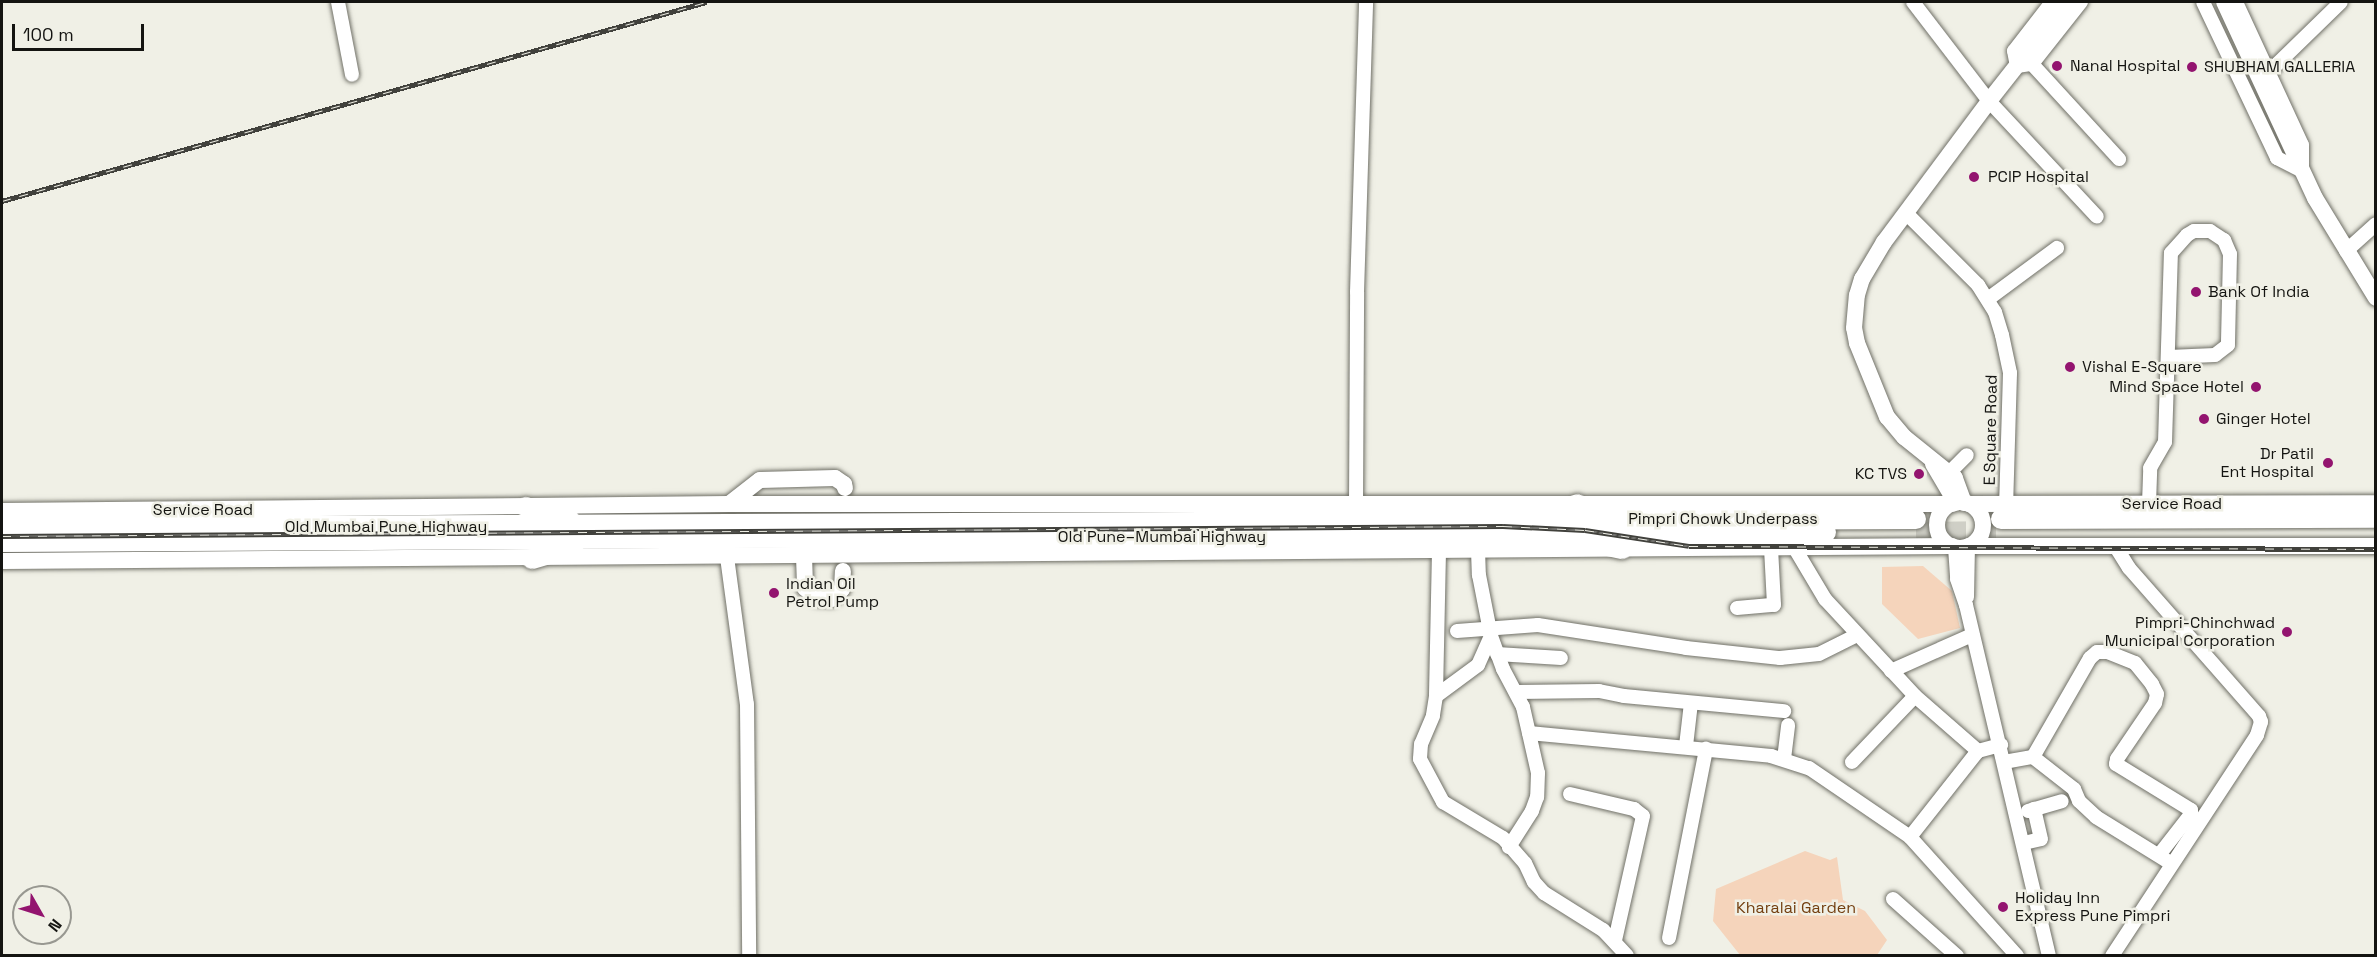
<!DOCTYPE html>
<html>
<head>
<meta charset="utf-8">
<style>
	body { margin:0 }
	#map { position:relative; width:2377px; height:957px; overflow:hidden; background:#f0f0e6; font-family:"Space Grotesk",sans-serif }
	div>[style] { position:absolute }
	.green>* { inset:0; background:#f5d4bb }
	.highway-tunnel>* { height:20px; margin-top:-10px; transform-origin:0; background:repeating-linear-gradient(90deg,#cfcfc6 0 20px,transparent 0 30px) }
	.roads { filter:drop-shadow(0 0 2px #707067) drop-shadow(0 0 2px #707067) }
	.minor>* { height:14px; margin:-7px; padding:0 7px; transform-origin:7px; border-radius:7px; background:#fff }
	.major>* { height:16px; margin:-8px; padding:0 8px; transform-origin:8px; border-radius:8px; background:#fff }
	.major>.ring { margin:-8px; padding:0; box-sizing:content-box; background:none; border:16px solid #fff; border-radius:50% }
	.highway>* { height:20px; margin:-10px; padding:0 10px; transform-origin:10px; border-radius:10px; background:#fff }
	.rail>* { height:5px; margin-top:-2.5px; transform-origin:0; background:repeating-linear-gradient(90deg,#f0f0e6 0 9px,#41413c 0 18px); box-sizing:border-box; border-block:2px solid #41413c }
	.dots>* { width:16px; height:16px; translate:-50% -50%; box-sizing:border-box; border:3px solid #f0f0e6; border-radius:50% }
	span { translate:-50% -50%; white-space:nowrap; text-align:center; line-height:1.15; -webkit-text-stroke:5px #f0f0e6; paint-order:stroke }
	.poi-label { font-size:16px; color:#141411 }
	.left { translate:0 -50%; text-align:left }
	.right { translate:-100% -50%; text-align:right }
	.street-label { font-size:16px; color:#141411 }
	.park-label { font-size:16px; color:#723e0f }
	.frame { position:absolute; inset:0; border:3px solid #141411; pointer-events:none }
	.north { position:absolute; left:12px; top:885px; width:60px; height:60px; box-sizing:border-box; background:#f0f0e6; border:2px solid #989891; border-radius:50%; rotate:129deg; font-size:16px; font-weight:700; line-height:24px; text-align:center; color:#141411 }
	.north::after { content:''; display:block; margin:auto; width:21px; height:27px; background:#93146f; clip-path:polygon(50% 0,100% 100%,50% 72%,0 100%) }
	.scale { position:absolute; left:12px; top:24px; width:132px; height:27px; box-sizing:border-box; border:3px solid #141411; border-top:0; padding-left:8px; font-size:18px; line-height:21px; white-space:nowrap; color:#141411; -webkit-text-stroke:4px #f0f0e6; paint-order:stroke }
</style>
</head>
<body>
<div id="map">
	<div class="green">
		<i style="clip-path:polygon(1923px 566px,1952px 591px,1960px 628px,1918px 639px,1882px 604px,1882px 567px)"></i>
		<i style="clip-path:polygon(1805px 851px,1830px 860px,1837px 857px,1843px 900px,1865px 911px,1887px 940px,1877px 955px,1740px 955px,1713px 921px,1716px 889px)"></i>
	</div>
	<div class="highway-tunnel">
		<i style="left:1916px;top:532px;width:85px;rotate:-0.7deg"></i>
	</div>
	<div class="roads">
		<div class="minor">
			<i style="left:338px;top:2px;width:74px;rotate:79.1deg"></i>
			<i style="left:1913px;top:2px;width:125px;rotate:52.5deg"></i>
			<i style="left:1989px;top:101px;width:158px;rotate:47deg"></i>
			<i style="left:2052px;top:2px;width:62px;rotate:127.8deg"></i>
			<i style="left:2014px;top:51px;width:15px;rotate:79deg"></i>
			<i style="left:2017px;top:66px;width:15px;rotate:-8deg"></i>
			<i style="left:2032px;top:64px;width:79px;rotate:-51.7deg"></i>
			<i style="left:2203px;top:2px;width:173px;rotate:64.6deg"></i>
			<i style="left:2277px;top:158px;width:28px;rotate:27deg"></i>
			<i style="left:2302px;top:171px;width:26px;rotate:-90deg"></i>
			<i style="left:2302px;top:145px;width:157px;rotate:-114.8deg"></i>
			<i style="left:2032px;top:64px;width:129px;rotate:47.5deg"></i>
			<i style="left:2269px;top:72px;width:100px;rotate:-44.2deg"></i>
			<i style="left:1906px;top:213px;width:102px;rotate:45deg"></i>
			<i style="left:1978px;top:285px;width:32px;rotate:58deg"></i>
			<i style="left:1995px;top:312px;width:24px;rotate:73deg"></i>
			<i style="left:2002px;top:335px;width:39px;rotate:78deg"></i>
			<i style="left:2010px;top:373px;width:131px;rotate:91.7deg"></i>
			<i style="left:2346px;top:251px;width:40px;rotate:-42deg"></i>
			<i style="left:1988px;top:299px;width:86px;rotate:-36.5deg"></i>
			<i style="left:1949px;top:473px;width:25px;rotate:-45deg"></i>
			<i style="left:1356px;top:504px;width:212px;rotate:-89.7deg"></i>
			<i style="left:1357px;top:292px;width:290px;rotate:-88.2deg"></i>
			<i style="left:2149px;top:504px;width:36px;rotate:-88deg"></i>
			<i style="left:2150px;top:468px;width:30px;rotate:-60deg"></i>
			<i style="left:2165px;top:442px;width:189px;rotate:-88.2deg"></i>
			<i style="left:2171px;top:253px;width:24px;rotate:-48deg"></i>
			<i style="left:2187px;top:235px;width:8px;rotate:-30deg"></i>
			<i style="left:2194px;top:231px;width:16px"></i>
			<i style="left:2210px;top:231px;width:17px;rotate:33deg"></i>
			<i style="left:2224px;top:240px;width:15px;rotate:67deg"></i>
			<i style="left:2230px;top:254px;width:91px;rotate:91.3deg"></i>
			<i style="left:2228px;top:345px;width:16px;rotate:142deg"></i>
			<i style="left:2215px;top:355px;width:46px;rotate:177.5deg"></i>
			<i style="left:1794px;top:547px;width:61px;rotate:59.2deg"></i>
			<i style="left:1825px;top:599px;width:132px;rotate:47.1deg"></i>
			<i style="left:1915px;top:696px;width:84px;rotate:41.1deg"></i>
			<i style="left:1978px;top:751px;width:24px;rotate:-15deg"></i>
			<i style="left:1955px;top:547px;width:32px;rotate:86deg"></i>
			<i style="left:1957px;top:579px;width:28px;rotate:71deg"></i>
			<i style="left:1966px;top:605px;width:361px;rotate:76.7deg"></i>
			<i style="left:1478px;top:550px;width:25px;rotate:88deg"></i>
			<i style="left:1479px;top:575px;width:62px;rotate:78.9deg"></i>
			<i style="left:1491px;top:636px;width:35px;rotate:70deg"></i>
			<i style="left:1503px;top:669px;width:43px;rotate:62.2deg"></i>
			<i style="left:1523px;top:707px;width:68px;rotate:77.2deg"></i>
			<i style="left:1538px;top:773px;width:24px;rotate:92deg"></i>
			<i style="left:1537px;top:797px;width:15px;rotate:110deg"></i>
			<i style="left:1532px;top:811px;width:43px;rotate:122.6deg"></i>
			<i style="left:1439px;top:551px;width:145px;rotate:91.2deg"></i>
			<i style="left:1436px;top:696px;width:20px;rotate:99deg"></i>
			<i style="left:1433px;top:716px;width:30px;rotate:113deg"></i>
			<i style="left:1421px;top:744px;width:15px;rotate:94deg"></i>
			<i style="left:1420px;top:759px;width:49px;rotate:61.9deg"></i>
			<i style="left:1443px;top:802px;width:70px;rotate:31deg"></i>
			<i style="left:1503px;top:838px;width:33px;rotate:49deg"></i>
			<i style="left:1525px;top:863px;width:21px;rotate:65deg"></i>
			<i style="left:1534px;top:882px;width:15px;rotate:48deg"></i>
			<i style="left:1544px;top:893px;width:70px;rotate:32.1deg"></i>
			<i style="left:1603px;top:930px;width:35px;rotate:47deg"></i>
			<i style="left:727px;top:557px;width:148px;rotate:82.3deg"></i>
			<i style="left:747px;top:704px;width:252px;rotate:89.5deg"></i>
			<i style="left:1967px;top:597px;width:51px;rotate:-88.9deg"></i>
			<i style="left:1737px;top:608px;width:37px;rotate:-5deg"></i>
			<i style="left:1774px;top:605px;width:57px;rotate:-93deg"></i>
			<i style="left:1457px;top:631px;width:81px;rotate:-4.2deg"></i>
			<i style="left:1538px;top:625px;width:150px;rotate:8.8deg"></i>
			<i style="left:1686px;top:648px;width:95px;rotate:6.1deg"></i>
			<i style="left:1780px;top:658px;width:39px;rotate:-6deg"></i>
			<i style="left:1819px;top:654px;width:42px;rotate:-26.6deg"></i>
			<i style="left:1497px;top:654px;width:64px;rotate:3.6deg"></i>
			<i style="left:1891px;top:671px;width:89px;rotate:-24deg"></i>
			<i style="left:1517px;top:692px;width:82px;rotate:-0.7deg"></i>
			<i style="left:1599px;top:691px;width:25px;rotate:11deg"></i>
			<i style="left:1624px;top:696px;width:161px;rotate:5.4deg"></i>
			<i style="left:1436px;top:696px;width:52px;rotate:-36.4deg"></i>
			<i style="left:1478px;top:665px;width:32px;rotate:-66deg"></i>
			<i style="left:1529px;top:733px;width:243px;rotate:5.4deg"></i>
			<i style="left:1771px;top:756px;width:40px;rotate:18deg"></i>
			<i style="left:1809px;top:768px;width:122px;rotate:34.3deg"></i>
			<i style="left:1910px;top:837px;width:160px;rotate:48deg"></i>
			<i style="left:1686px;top:746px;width:43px;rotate:-83.4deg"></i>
			<i style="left:1784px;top:759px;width:34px;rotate:-83deg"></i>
			<i style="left:1852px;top:762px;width:91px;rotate:-46.3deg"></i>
			<i style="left:2004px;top:762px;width:29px;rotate:-10deg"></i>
			<i style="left:1570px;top:794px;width:66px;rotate:13.2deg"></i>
			<i style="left:1634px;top:809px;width:11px;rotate:38deg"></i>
			<i style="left:1643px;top:816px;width:127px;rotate:102.7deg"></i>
			<i style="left:2028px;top:811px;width:35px;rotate:-16deg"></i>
			<i style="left:1910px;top:837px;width:110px;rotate:-51.7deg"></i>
			<i style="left:2024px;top:843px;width:17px;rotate:-13deg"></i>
			<i style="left:2041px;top:839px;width:31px;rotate:-103deg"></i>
			<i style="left:2159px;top:855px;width:52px;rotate:-52deg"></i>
			<i style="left:2191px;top:814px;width:4px;rotate:-90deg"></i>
			<i style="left:2191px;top:810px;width:88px;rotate:-148.5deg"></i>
			<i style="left:2116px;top:764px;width:5px;rotate:-79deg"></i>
			<i style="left:2117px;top:759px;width:68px;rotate:-55.8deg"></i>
			<i style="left:2155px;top:703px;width:9px;rotate:-77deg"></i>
			<i style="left:2157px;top:694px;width:11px;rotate:-117deg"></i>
			<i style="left:2152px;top:684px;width:27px;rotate:-129deg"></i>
			<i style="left:2135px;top:663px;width:29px;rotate:-158deg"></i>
			<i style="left:2108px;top:652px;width:11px;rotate:180deg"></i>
			<i style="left:2097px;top:652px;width:9px;rotate:139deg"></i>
			<i style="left:2090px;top:658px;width:114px;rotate:119.9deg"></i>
			<i style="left:2033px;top:757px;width:52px;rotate:38deg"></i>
			<i style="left:2074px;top:789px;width:13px;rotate:67deg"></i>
			<i style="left:2079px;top:801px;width:23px;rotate:43deg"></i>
			<i style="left:2096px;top:817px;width:89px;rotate:31.7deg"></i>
			<i style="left:1893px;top:899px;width:86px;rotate:41.7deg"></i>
			<i style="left:1669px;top:938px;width:193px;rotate:-78.9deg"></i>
			<i style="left:2112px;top:956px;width:264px;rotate:-56.7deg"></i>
			<i style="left:2257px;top:735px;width:14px;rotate:-73deg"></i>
			<i style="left:2261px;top:722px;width:6px;rotate:-108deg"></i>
			<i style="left:2259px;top:716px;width:197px;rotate:-131.3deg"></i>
			<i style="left:2129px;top:568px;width:26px;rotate:-122deg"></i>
		</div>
		<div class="major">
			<i style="left:2224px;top:2px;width:216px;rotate:65.1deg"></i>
			<i style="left:2315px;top:198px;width:117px;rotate:58.6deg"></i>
			<i style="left:1933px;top:464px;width:45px;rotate:59.5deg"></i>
			<i class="ring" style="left:1937px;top:502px;width:30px;height:30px"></i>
			<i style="left:1964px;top:503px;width:27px;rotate:-110deg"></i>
			<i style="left:1955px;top:478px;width:65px;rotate:-141.2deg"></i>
			<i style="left:1904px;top:437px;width:26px;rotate:-130deg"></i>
			<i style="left:1887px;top:417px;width:80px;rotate:-112.1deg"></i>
			<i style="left:1857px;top:343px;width:15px;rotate:-101deg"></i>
			<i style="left:1854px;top:328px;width:33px;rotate:-85deg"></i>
			<i style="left:1857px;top:295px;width:17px;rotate:-73deg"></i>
			<i style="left:1862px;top:279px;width:43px;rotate:-59.3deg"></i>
			<i style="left:1884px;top:242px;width:176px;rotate:-53.3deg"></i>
			<i style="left:1989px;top:101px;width:126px;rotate:-51.8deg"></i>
			<i style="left:729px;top:504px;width:39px;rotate:-38deg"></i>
			<i style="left:760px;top:480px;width:75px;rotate:-1.5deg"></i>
			<i style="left:835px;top:478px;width:11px;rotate:34deg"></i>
			<i style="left:844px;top:484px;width:4px;rotate:76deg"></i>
			<i style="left:1969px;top:504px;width:407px;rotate:-0.1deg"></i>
			<i style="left:2px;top:511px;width:727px;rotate:-0.55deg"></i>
			<i style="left:729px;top:504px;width:1223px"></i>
			<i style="left:1969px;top:546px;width:407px"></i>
			<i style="left:804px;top:556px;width:32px;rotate:88deg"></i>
			<i style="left:805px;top:588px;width:16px;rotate:40deg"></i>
			<i style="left:817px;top:598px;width:14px;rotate:4deg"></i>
			<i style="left:831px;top:599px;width:7px;rotate:-34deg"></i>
			<i style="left:837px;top:595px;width:8px;rotate:-50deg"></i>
			<i style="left:842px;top:589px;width:18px;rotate:-87deg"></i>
			<i style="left:2px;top:561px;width:1950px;rotate:-0.44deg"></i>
		</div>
		<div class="highway">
			<i style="left:526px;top:507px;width:45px;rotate:15.6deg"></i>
			<i style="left:1549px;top:513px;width:30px;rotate:-17deg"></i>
			<i style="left:2001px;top:519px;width:375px;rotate:-0.2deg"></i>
			<i style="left:2px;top:527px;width:1914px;rotate:-0.24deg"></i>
			<i style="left:2px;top:542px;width:1824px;rotate:-0.31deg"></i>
			<i style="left:1589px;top:542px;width:34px;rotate:12deg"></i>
			<i style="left:532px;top:559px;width:43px;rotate:-16.3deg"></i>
		</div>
	</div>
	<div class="rail">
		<i style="left:2px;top:201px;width:732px;rotate:-15.78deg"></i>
		<i style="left:2px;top:536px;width:1501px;rotate:-0.38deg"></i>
		<i style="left:1503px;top:526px;width:82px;rotate:2.8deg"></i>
		<i style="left:1585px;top:530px;width:105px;rotate:8.7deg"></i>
		<i style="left:1689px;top:546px;width:687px;rotate:0.25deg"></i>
	</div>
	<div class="dots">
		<i style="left:2057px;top:66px;background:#93146f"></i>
		<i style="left:2192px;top:67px;background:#93146f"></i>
		<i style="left:1974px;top:177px;background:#93146f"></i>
		<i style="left:2196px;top:292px;background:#93146f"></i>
		<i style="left:2070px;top:367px;background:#93146f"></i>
		<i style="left:2256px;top:387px;background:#93146f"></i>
		<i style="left:2204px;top:419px;background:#93146f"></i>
		<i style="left:2328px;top:463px;background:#93146f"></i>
		<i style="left:1919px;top:474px;background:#93146f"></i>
		<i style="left:774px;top:593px;background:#93146f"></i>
		<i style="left:2287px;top:632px;background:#93146f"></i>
		<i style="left:2003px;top:907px;background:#93146f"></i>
	</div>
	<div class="poi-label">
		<span class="left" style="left:2070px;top:66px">Nanal Hospital</span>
		<span class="left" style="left:2204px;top:67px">SHUBHAM GALLERIA</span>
		<span class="left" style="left:1988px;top:177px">PCIP Hospital</span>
		<span class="left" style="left:2208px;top:292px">Bank Of India</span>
		<span class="left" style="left:2082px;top:367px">Vishal E-Square</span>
		<span class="right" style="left:2244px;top:387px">Mind Space Hotel</span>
		<span class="left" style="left:2216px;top:419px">Ginger Hotel</span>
		<span class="right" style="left:2314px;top:463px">Dr Patil<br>Ent Hospital</span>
		<span class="right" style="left:1907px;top:474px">KC TVS</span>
		<span class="left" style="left:786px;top:593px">Indian Oil<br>Petrol Pump</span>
		<span class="right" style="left:2275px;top:632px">Pimpri-Chinchwad<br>Municipal Corporation</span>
		<span class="left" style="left:2015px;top:907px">Holiday Inn<br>Express Pune Pimpri</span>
	</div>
	<div class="street-label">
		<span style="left:1991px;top:430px;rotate:-89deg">E Square Road</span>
		<span style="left:2172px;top:504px">Service Road</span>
		<span style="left:203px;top:510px">Service Road</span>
		<span style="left:1723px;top:519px">Pimpri Chowk Underpass</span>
		<span style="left:386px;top:527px">Old Mumbai Pune Highway</span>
		<span style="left:1162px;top:537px">Old Pune–Mumbai Highway</span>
	</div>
	<div class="park-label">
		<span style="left:1796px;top:908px">Kharalai Garden</span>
	</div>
	<div class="frame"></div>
	<div class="north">N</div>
	<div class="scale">100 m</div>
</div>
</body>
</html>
